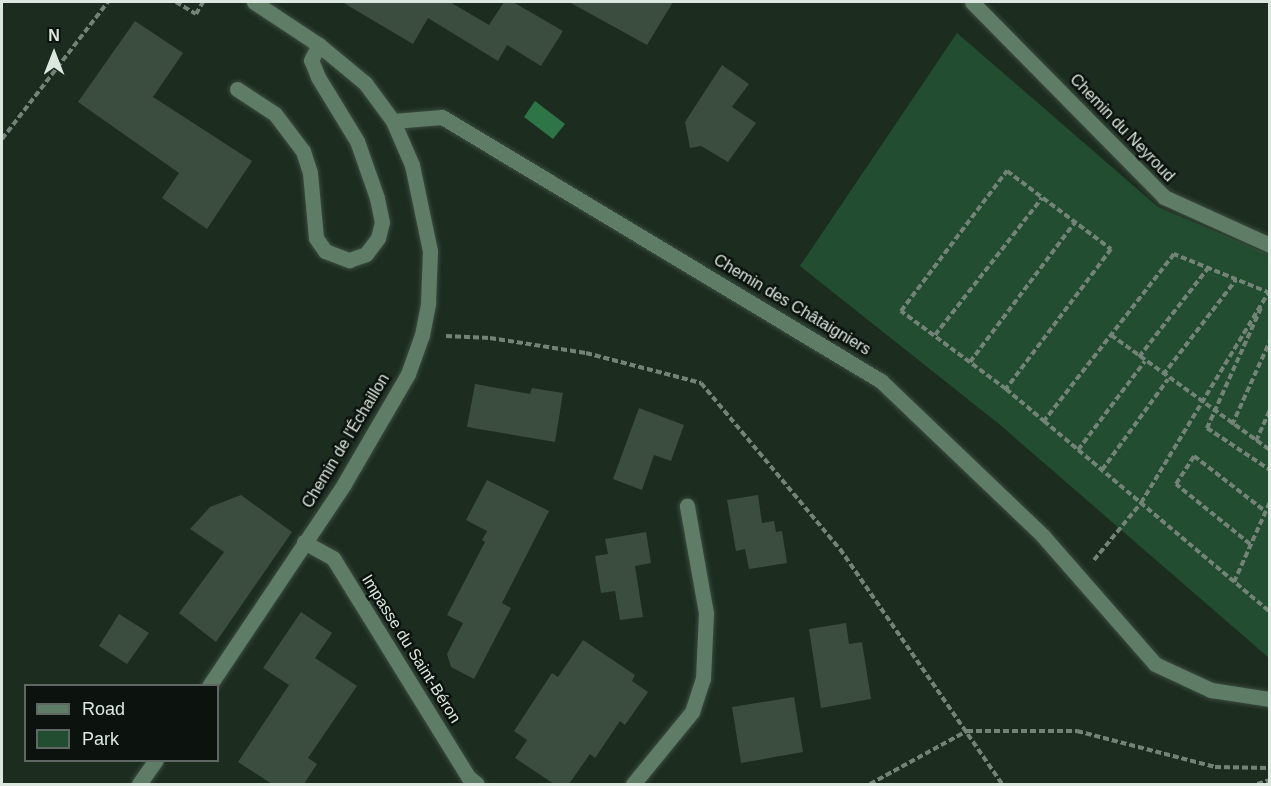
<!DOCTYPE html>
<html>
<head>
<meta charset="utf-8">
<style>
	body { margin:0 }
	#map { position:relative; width:1271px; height:786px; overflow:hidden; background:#1c2d20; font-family:Helvetica,sans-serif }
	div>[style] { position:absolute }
	.green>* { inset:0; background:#224d30 }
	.water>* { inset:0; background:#2d7446 }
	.building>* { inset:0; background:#3a4d3f }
	.path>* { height:4px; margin-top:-2px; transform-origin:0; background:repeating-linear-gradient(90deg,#748378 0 6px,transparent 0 9px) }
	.roads { filter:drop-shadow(0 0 2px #3b4b3f) drop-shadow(0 0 2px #3b4b3f) }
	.minor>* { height:15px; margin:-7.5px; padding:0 7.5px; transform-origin:7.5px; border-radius:7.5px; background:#5f7c66 }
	span { translate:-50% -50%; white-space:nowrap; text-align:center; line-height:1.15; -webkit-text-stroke:5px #0c130e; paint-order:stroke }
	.street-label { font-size:16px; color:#dce7df }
	.frame { position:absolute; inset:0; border:3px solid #dce7df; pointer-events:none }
	.legend { position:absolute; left:24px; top:684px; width:195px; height:78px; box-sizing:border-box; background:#0c130e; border:2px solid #5f6862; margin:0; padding:8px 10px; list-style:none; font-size:18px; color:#dce7df }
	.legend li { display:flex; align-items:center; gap:12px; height:30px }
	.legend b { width:30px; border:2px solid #5f6862 }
	.north { position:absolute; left:24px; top:24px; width:60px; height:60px; -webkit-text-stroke:4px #0c130e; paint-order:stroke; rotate:0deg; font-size:16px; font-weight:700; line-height:24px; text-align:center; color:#dce7df }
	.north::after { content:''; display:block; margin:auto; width:21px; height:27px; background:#dce7df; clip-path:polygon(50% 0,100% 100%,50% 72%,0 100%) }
</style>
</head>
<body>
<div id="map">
	<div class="green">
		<i style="clip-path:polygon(957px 33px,1158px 207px,1269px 254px,1269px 658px,999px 424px,800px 266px)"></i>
	</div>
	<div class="water">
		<i style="clip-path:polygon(535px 101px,565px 124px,553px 139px,524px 117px)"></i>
	</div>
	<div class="building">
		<i style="clip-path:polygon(342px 2px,450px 2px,489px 25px,504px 2px,513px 2px,563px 31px,541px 66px,507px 45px,498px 61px,428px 18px,413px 44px)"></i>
		<i style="clip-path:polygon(569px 2px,673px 2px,647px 45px)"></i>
		<i style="clip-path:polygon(135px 21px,183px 53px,153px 97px,252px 161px,207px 229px,162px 198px,179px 173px,78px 102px)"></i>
		<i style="clip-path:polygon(722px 65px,749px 84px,732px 107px,756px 123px,728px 162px,701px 146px,690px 148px,685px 122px)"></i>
		<i style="clip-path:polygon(475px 384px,530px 394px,532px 388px,563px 393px,555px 442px,467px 427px)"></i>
		<i style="clip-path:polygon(639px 408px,684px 425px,671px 461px,654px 455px,642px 490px,613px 479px)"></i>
		<i style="clip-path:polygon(487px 480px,549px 511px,502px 603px,511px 608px,474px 679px,451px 667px,447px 654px,463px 623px,447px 615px,485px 542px,482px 540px,487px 531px,466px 520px)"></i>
		<i style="clip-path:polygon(241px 495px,292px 532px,216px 642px,179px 613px,224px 552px,190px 529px,210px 507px)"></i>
		<i style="clip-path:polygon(758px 495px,762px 523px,774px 521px,776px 532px,782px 531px,787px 563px,749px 569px,745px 549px,736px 551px,727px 500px)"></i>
		<i style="clip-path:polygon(646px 532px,651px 563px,635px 566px,643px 617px,620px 620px,615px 591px,601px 593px,595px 556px,608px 554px,605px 539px)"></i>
		<i style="clip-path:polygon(301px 612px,332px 633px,315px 658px,357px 686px,308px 758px,317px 764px,304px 784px,272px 784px,238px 762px,289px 685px,263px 668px)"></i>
		<i style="clip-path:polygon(119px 614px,149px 633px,127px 664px,99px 646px)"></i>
		<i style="clip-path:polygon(846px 623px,849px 644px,862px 642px,871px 699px,821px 708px,809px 629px)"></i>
		<i style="clip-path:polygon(583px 640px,635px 675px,632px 681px,648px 692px,625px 725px,620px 721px,595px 758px,590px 754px,569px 784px,554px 784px,515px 758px,527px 740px,514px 731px,552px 673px,558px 677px)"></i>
		<i style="clip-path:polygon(794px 697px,803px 752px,741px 763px,732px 707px)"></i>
	</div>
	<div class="path">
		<i style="left:176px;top:2px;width:23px;rotate:31deg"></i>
		<i style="left:196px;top:14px;width:14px;rotate:-60deg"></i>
		<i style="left:2px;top:139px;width:173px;rotate:-52.3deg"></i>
		<i style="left:1007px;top:171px;width:130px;rotate:36.9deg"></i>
		<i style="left:1111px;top:249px;width:175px;rotate:126.9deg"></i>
		<i style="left:1006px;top:389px;width:131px;rotate:-143.4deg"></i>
		<i style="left:901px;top:311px;width:176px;rotate:-52.9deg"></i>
		<i style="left:1270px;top:293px;width:104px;rotate:-157.9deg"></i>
		<i style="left:1174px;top:254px;width:212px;rotate:127.9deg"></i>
		<i style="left:1044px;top:421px;width:296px;rotate:40.2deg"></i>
		<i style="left:1261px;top:308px;width:132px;rotate:114.2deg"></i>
		<i style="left:1207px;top:428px;width:76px;rotate:33.7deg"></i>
		<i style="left:935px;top:335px;width:174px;rotate:-52deg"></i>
		<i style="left:1111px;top:335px;width:196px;rotate:35.9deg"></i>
		<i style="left:446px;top:336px;width:44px;rotate:2.6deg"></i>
		<i style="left:490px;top:338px;width:97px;rotate:8.9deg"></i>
		<i style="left:586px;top:353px;width:119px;rotate:14.6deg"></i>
		<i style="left:701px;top:383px;width:217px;rotate:50.1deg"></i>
		<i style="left:840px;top:549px;width:285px;rotate:55.4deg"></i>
		<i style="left:1139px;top:357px;width:113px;rotate:-52.2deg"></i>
		<i style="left:970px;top:362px;width:175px;rotate:-53.1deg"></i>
		<i style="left:1163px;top:375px;width:120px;rotate:-52.5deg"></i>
		<i style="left:1006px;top:389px;width:50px;rotate:40.1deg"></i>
		<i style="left:1232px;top:425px;width:92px;rotate:-65.7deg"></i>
		<i style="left:1256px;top:441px;width:34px;rotate:-66deg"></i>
		<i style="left:1078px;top:450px;width:111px;rotate:-53deg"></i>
		<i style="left:1102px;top:470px;width:112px;rotate:-54deg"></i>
		<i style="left:1250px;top:544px;width:95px;rotate:-141deg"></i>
		<i style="left:1176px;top:484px;width:33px;rotate:-57deg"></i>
		<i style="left:1194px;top:456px;width:90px;rotate:37.8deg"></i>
		<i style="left:1094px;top:560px;width:74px;rotate:-50.5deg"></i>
		<i style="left:1141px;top:503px;width:247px;rotate:-58.8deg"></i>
		<i style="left:1234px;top:582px;width:88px;rotate:-65.8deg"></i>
		<i style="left:870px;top:784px;width:111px;rotate:-28.7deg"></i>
		<i style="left:967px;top:731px;width:110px"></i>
		<i style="left:1077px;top:731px;width:143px;rotate:14.6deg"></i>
		<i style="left:1215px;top:767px;width:55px;rotate:1deg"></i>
		<i style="left:1257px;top:784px;width:14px;rotate:-17deg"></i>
	</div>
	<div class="roads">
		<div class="minor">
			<i style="left:254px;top:2px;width:78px;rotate:33.5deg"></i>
			<i style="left:319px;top:45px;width:60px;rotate:39.6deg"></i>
			<i style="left:365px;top:83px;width:47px;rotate:53.6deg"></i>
			<i style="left:393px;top:121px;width:49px;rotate:-4.7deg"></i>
			<i style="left:442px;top:117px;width:512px;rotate:31.02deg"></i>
			<i style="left:881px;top:381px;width:224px;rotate:43.7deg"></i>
			<i style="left:1043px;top:536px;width:170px;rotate:48.8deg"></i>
			<i style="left:1155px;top:664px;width:62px;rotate:24.9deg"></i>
			<i style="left:1211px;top:690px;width:60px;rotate:8.7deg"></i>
			<i style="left:972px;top:2px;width:274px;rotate:45.4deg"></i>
			<i style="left:1164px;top:197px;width:116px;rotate:24.4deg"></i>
			<i style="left:237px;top:89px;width:45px;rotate:33.3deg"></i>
			<i style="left:275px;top:114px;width:46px;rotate:52.9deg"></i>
			<i style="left:303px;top:151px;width:23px;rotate:72deg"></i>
			<i style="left:310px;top:173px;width:65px;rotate:84.7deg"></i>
			<i style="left:316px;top:238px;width:16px;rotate:55deg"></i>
			<i style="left:325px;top:251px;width:26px;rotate:21deg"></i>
			<i style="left:349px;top:260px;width:18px;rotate:-19deg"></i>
			<i style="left:366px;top:254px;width:20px;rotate:-53deg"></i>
			<i style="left:378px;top:238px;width:16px;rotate:-76deg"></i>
			<i style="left:382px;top:222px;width:25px;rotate:-102deg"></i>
			<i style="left:377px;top:198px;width:60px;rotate:-109.3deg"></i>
			<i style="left:357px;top:141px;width:75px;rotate:-121.4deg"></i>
			<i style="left:318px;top:77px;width:18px;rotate:-112deg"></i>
			<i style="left:311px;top:60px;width:17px;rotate:-62deg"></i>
			<i style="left:304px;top:542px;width:33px;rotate:29deg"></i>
			<i style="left:333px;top:558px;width:257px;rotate:58.3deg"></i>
			<i style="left:468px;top:777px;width:11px;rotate:38deg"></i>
			<i style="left:209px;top:686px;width:243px;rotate:-56.2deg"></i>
			<i style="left:344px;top:484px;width:127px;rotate:-59.8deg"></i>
			<i style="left:408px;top:374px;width:41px;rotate:-70.3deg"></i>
			<i style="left:422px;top:335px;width:33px;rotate:-79deg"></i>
			<i style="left:428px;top:303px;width:52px;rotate:-87.8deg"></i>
			<i style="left:430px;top:251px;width:88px;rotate:-101.8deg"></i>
			<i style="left:412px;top:165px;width:48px;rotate:-113.4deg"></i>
			<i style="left:139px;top:784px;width:29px;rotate:-55deg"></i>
			<i style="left:633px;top:784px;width:93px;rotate:-50.7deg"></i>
			<i style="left:692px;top:712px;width:35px;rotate:-72deg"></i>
			<i style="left:703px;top:679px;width:66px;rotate:-87.4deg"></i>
			<i style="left:706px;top:613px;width:109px;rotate:-100.1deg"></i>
		</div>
	</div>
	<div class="street-label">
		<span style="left:1122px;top:128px;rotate:46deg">Chemin du Neyroud</span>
		<span style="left:792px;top:305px;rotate:31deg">Chemin des Châtaigniers</span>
		<span style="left:346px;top:441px;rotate:-59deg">Chemin de l'Échaillon</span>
		<span style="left:411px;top:649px;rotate:58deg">Impasse du Saint-Béron</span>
	</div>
	<div class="frame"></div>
	<ul class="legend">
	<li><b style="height:8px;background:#5f7c66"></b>Road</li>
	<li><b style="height:16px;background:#224d30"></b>Park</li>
	</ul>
	<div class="north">N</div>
</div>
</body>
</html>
